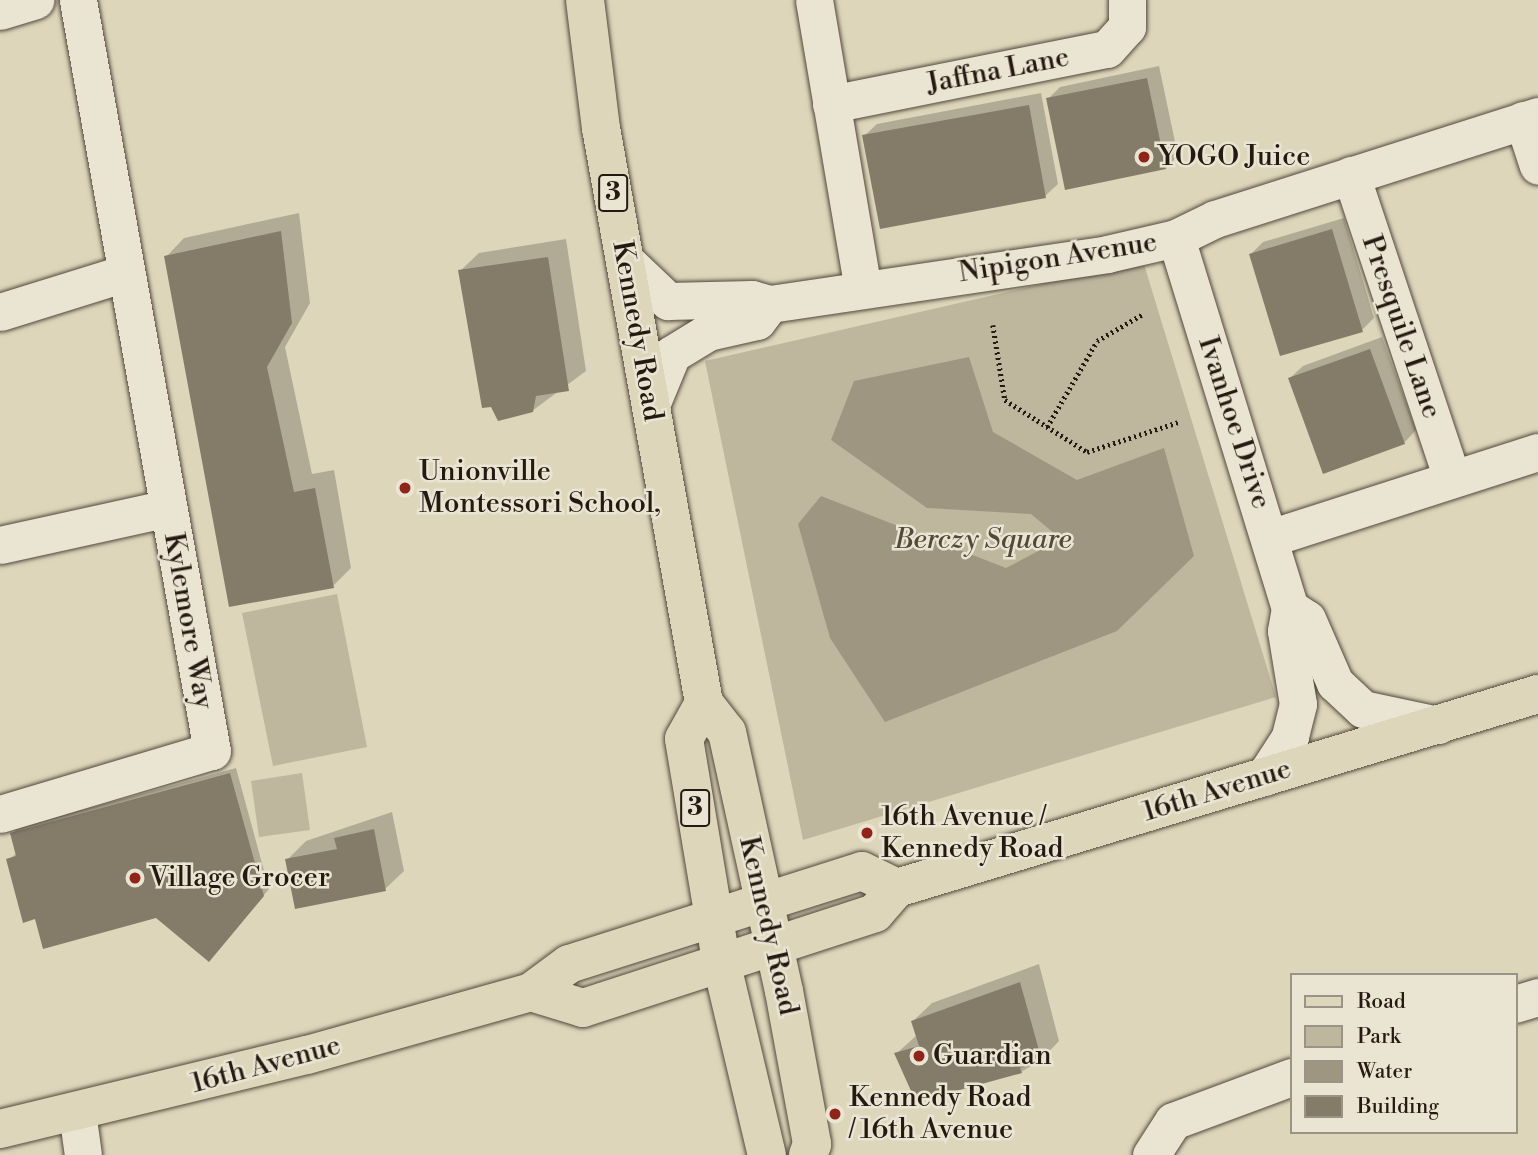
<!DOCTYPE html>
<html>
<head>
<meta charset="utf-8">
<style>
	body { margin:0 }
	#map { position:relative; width:1538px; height:1155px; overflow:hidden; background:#ded6bb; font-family:"Libre Bodoni",serif }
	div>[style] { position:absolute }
	.green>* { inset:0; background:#bfb69e }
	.water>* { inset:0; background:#9f9681 }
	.shadow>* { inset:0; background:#0003 }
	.building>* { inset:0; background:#857b69 }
	.path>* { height:4.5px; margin-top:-2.25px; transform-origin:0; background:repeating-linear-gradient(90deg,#251911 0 2px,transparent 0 5.5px) }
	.roads { filter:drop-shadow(0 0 2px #53483c) drop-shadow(0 0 2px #53483c) }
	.minor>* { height:37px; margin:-18.5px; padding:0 18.5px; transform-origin:18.5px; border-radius:18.5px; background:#eae4d3 }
	.major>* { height:38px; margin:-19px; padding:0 19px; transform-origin:19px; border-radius:19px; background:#ded6bb }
	.dots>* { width:19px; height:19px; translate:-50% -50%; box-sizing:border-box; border:4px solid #eae4d3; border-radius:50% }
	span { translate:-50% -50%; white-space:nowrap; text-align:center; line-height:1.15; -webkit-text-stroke:5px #eae4d3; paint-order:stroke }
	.shield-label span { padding:2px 5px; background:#eae4d3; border:2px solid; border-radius:5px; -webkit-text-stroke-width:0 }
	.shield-label { font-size:26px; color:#251911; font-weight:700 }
	.street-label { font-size:28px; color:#251911 }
	.poi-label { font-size:28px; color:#251911 }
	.left { translate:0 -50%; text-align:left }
	.park-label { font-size:28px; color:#53483b; font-style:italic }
	.legend { position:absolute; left:1290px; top:973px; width:228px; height:161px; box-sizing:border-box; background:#eae4d3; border:2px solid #9b9385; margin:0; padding:9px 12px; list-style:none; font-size:21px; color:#251911 }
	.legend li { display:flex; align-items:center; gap:14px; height:35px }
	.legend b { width:35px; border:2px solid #9b9385 }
</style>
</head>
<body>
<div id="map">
	<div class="green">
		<i style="clip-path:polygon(1143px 261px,1276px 697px,803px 840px,705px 361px)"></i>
		<i style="clip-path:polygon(337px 594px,367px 747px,273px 766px,242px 613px)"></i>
		<i style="clip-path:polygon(302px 773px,310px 830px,259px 837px,251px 781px)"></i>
	</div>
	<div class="water">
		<i style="clip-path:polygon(969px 357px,993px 432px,1077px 480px,1164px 448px,1194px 556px,1117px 631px,885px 722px,830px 638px,798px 524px,821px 496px,1006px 568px,1061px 539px,1031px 514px,927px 508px,831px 440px,854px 381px)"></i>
	</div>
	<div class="shadow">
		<i style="clip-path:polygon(1159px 66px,1178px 156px,1166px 168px,1048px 99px,1060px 87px)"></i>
		<i style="clip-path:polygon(1041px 93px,1058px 184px,1045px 196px,864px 136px,877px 124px)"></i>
		<i style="clip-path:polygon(299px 213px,310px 303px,285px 347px,312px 474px,334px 470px,351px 568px,333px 586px,166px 257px,184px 238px)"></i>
		<i style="clip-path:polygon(1344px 218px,1374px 318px,1362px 330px,1251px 254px,1263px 242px)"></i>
		<i style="clip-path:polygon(566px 239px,586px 371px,532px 411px,460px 271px,479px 253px)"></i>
		<i style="clip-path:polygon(1382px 337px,1416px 430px,1404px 443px,1290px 378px,1303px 366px)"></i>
		<i style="clip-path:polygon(236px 768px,269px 889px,214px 954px,157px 916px,36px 917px,8px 860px,17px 853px,12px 834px,17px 828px)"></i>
		<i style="clip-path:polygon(392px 812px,404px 871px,385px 889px,287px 860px,306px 841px)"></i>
		<i style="clip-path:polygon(1039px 964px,1059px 1041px,1041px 1060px,1021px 1072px,896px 1054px,917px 1035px,913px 1021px,932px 1003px)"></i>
	</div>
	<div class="building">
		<i style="clip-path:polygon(1147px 78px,1166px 169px,1065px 190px,1046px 98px)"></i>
		<i style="clip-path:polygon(1029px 105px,1046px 198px,880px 229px,862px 135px)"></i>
		<i style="clip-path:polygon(1332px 229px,1363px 332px,1280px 356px,1249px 254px)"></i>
		<i style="clip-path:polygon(281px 231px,292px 323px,267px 367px,294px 492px,315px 488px,334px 588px,229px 607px,164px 256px)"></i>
		<i style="clip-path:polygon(548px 257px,569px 391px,536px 396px,533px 412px,498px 421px,491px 407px,482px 408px,458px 270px)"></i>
		<i style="clip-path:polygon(1370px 349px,1405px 444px,1323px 474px,1288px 378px)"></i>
		<i style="clip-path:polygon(230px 773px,264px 896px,209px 962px,156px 918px,43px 949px,35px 919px,23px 923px,6px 859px,16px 856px,10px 833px)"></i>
		<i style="clip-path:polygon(374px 829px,386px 891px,295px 909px,285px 859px,337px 849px,334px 838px)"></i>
		<i style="clip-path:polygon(1020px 982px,1042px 1061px,1020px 1068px,1022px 1073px,916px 1102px,894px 1053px,919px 1046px,911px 1021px)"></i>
	</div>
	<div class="path">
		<i style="left:993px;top:325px;width:76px;rotate:80.9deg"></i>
		<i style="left:1005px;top:400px;width:97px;rotate:32.4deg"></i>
		<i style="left:1087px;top:452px;width:96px;rotate:-18.2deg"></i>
		<i style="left:1047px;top:427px;width:99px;rotate:-59.8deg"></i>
		<i style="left:1097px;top:341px;width:53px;rotate:-30.4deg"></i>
	</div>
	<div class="roads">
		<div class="minor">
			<i style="left:814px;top:0;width:293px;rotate:80.4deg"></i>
			<i style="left:0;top:11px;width:37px;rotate:-17deg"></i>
			<i style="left:831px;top:104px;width:281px;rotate:-11.3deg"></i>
			<i style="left:1107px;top:49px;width:30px;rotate:-48deg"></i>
			<i style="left:1127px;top:27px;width:27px;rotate:-90deg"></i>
			<i style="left:1523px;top:120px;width:48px;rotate:71.9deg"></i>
			<i style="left:1351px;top:175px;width:320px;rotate:71.6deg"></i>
			<i style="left:1176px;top:238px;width:387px;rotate:72.9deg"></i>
			<i style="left:1290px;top:608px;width:23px;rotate:100deg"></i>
			<i style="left:1286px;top:631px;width:74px;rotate:80.7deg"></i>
			<i style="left:1298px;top:704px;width:34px;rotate:104deg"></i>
			<i style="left:1290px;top:737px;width:48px;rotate:123deg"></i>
			<i style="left:624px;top:259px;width:61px;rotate:43.7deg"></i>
			<i style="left:668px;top:301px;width:84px;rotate:-1.4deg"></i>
			<i style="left:752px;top:299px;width:19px;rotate:16deg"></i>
			<i style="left:770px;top:304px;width:341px;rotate:-8.4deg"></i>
			<i style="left:1107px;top:254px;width:71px;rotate:-13.1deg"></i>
			<i style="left:1176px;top:238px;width:43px;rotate:-26deg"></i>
			<i style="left:1215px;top:219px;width:339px;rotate:-17.7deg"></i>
			<i style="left:0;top:312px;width:131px;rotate:-17.3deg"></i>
			<i style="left:651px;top:405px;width:55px;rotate:-67.6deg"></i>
			<i style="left:672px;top:354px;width:42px;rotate:-31.4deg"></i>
			<i style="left:708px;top:332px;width:50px;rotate:-12.7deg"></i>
			<i style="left:757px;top:321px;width:20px;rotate:-53deg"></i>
			<i style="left:1270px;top:538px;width:281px;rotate:-17.8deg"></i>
			<i style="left:0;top:545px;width:172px;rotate:-12.4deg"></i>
			<i style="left:1290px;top:608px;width:20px;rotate:33deg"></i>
			<i style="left:1307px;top:619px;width:70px;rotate:66.4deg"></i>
			<i style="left:1335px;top:683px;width:38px;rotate:43deg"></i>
			<i style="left:1363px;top:709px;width:77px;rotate:12deg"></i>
			<i style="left:0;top:814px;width:221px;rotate:-16.6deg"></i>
			<i style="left:212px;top:751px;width:763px;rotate:-100.12deg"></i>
			<i style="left:1515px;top:1004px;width:24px;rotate:-17deg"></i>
			<i style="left:77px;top:1112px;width:43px;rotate:82.1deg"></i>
			<i style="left:1151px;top:1155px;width:40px;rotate:-57.1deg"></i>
			<i style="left:1173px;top:1121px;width:126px;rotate:-20.4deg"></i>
		</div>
		<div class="major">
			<i style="left:585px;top:0;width:129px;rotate:82.9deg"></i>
			<i style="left:601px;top:128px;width:584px;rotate:79.84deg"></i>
			<i style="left:704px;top:703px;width:37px;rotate:52deg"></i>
			<i style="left:727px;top:732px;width:265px;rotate:77.6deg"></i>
			<i style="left:784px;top:991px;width:156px;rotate:79.6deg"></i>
			<i style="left:812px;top:1144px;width:12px;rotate:110deg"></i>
			<i style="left:704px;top:703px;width:41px;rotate:119.1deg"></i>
			<i style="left:684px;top:739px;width:225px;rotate:80.5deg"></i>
			<i style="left:721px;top:961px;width:199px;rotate:76.7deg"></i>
			<i style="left:531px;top:992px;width:54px;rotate:17.1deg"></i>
			<i style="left:583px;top:1008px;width:307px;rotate:-18deg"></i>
			<i style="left:875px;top:913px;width:33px;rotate:-49deg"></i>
			<i style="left:897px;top:888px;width:670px;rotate:-16.84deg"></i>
			<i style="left:0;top:1129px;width:316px;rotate:-13.6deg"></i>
			<i style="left:307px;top:1055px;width:233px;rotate:-15.7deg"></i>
			<i style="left:531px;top:992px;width:47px;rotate:-36.4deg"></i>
			<i style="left:569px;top:964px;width:307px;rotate:-17.6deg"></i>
			<i style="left:862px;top:871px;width:39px;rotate:26deg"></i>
		</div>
	</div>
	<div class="dots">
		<i style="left:1144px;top:157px;background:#8f2418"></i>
		<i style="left:405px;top:488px;background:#8f2418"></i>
		<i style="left:867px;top:833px;background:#8f2418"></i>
		<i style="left:135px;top:878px;background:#8f2418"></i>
		<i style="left:919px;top:1056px;background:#8f2418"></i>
		<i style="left:835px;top:1114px;background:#8f2418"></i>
	</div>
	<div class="shield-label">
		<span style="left:613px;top:193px">3</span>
		<span style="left:695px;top:808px">3</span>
	</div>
	<div class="street-label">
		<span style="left:998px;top:71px;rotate:-11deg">Jaffna Lane</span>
		<span style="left:1058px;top:258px;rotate:-9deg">Nipigon Avenue</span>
		<span style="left:1401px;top:327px;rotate:71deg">Presquile Lane</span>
		<span style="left:637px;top:331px;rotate:80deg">Kennedy Road</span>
		<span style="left:1234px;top:423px;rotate:72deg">Ivanhoe Drive</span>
		<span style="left:188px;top:621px;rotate:80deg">Kylemore Way</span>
		<span style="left:1217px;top:791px;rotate:-17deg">16th Avenue</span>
		<span style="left:768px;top:926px;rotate:77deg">Kennedy Road</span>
		<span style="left:266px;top:1065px;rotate:-15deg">16th Avenue</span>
	</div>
	<div class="poi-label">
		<span class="left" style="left:1158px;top:157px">YOGO Juice</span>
		<span class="left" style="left:419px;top:488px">Unionville<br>Montessori School,</span>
		<span class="left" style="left:881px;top:833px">16th Avenue /<br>Kennedy Road</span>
		<span class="left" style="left:149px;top:878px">Village Grocer</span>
		<span class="left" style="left:933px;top:1056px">Guardian</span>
		<span class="left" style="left:849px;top:1114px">Kennedy Road<br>/ 16th Avenue</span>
	</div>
	<div class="park-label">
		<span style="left:983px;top:540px">Berczy Square</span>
	</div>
	<ul class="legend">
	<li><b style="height:9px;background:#ded6bb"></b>Road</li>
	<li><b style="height:19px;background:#bfb69e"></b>Park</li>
	<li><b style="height:19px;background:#9f9681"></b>Water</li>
	<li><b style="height:19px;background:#857b69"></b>Building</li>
	</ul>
</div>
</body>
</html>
